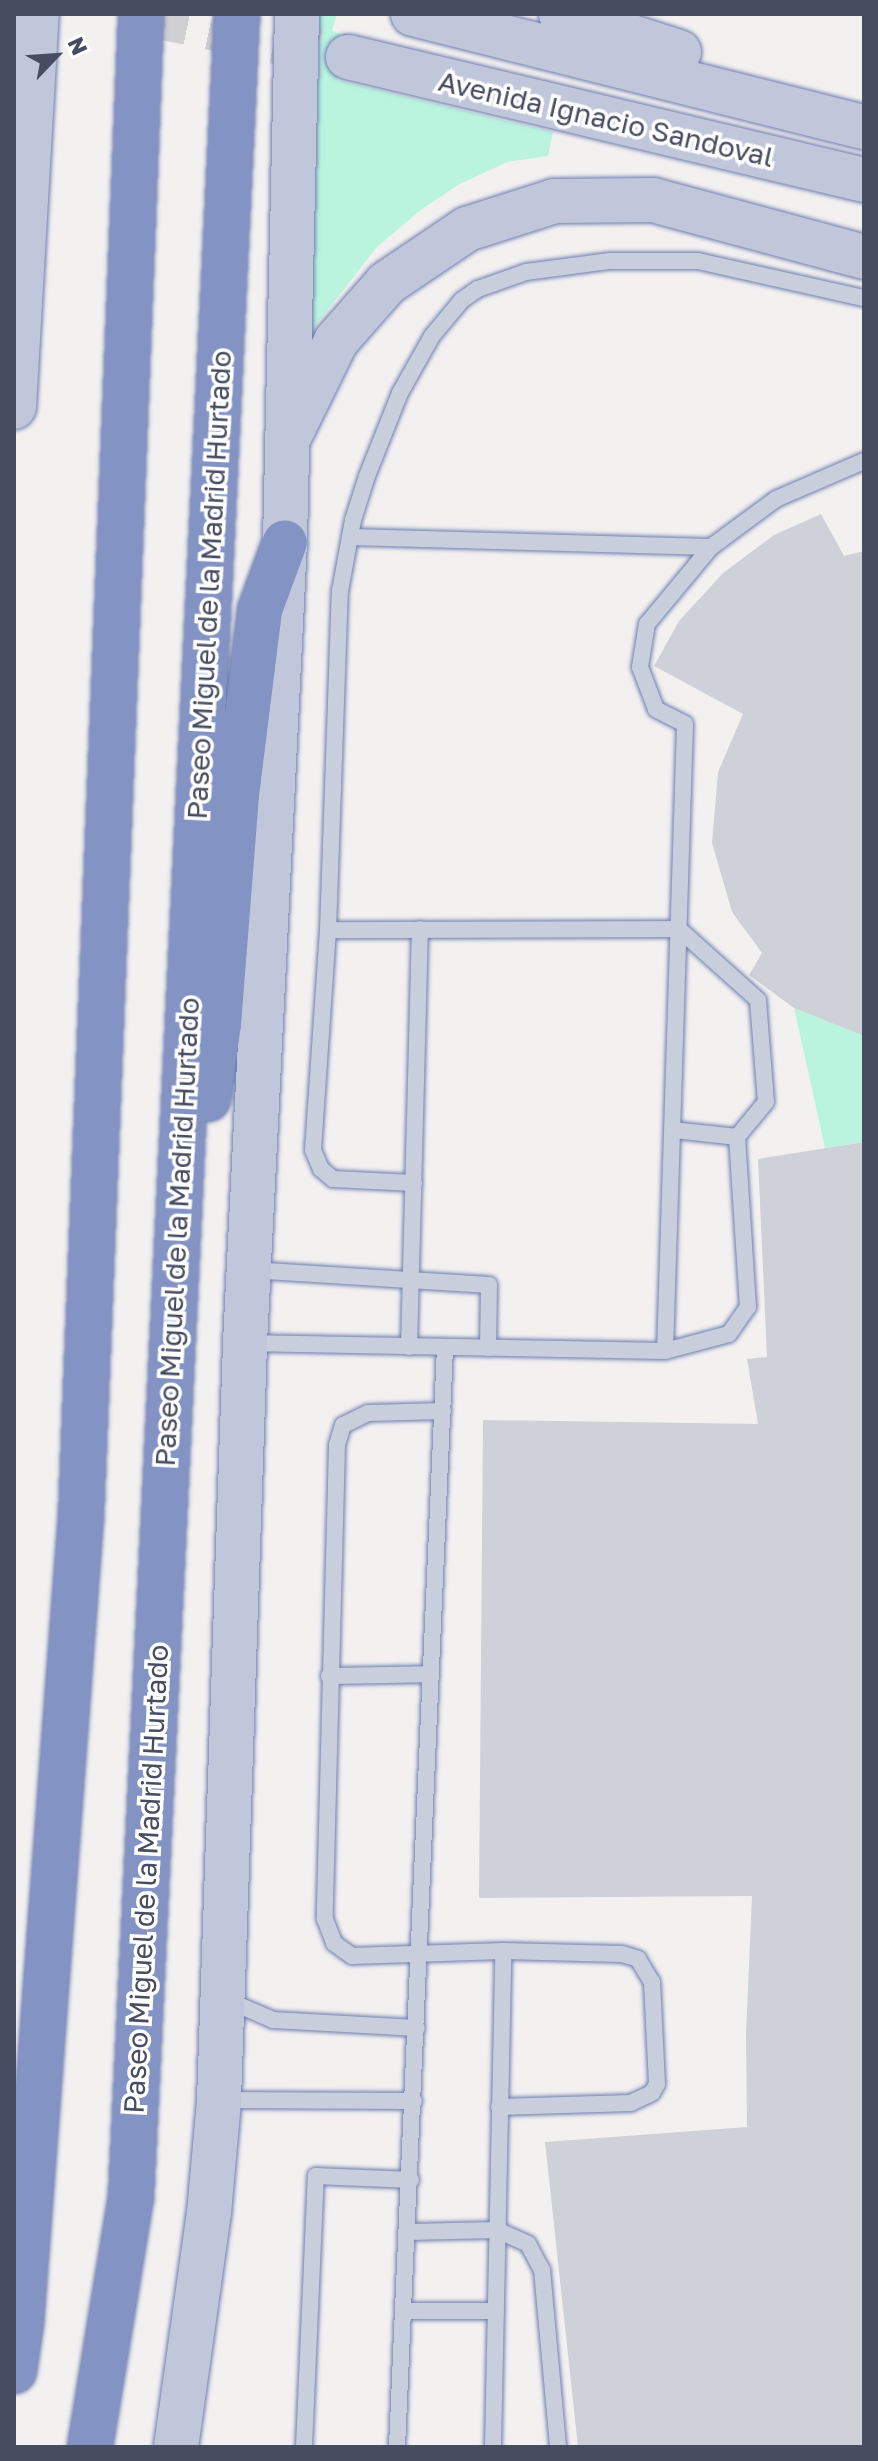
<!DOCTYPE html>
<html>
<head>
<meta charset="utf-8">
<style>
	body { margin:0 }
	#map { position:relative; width:878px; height:2461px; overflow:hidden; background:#f3f1f0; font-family:"Golos Text",sans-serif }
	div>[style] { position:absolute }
	.green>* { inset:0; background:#baf4df }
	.building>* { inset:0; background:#cfd1d8 }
	.secondary-tunnel>* { height:44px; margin-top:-22px; transform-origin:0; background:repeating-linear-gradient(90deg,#d0d0d3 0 44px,transparent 0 66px) }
	.roads { filter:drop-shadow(0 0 2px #6e7eb0) drop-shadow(0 0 2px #6e7eb0) }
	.lane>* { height:16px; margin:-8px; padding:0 8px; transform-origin:8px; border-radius:8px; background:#c8cedc }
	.secondary>* { height:44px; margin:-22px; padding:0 22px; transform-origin:22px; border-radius:22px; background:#c1c7db }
	.highway>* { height:44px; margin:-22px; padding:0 22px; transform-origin:22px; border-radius:22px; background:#8393c4 }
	span { translate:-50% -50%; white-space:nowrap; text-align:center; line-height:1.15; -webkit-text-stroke:7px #fff; paint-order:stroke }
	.street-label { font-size:28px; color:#464d60 }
	.frame { position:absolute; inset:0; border:16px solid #464d60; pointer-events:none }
	.north { position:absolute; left:16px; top:16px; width:80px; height:80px; -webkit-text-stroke:6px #fff; paint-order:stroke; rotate:65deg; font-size:22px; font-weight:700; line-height:32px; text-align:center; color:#464d60 }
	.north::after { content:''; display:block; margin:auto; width:28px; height:36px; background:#464d60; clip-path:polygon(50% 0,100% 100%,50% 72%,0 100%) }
</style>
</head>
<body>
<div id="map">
	<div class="green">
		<i style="clip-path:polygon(307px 14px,337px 14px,332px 31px,346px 36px,337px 80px,553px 132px,548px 156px,507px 162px,458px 185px,422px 209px,377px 247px,301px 344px)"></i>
		<i style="clip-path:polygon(794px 1008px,864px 1036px,864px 1142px,825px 1148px)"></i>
	</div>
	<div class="building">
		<i style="clip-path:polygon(821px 514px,844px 556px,864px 551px,864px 1036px,794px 1008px,749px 975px,762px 953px,732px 912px,712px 843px,718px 772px,743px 714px,654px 666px,679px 621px,723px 573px,774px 535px)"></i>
		<i style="clip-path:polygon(864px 1142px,864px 2447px,578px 2447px,545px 2142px,747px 2127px,746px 2033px,752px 1896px,479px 1898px,483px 1420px,758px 1424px,747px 1359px,767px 1357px,758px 1159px)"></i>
	</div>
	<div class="secondary-tunnel">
		<i style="left:145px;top:14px;width:208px;rotate:12deg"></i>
	</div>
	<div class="roads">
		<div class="lane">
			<i style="left:350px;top:537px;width:361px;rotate:1.6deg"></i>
			<i style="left:673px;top:1130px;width:64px;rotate:6.2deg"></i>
			<i style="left:414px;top:1183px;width:81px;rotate:-177.2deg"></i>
			<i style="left:333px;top:1179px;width:16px;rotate:-140deg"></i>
			<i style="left:321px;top:1169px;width:21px;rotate:-113deg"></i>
			<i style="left:313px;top:1150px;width:221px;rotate:-86.1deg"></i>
			<i style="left:328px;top:930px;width:339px;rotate:-88deg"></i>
			<i style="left:340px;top:591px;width:72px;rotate:-79.6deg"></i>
			<i style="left:353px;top:520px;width:46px;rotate:-72.3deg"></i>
			<i style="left:367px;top:476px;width:89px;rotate:-68.3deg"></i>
			<i style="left:400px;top:393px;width:65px;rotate:-60.7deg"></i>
			<i style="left:432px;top:336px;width:47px;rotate:-50.2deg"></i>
			<i style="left:462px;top:300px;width:19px;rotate:-35deg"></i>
			<i style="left:478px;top:289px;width:51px;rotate:-19.5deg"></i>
			<i style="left:526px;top:272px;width:85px;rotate:-7.5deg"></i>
			<i style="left:610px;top:261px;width:88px"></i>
			<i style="left:698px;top:261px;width:170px;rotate:12.6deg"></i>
			<i style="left:251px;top:1270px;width:238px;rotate:3.6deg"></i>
			<i style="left:489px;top:1285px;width:63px;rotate:90.9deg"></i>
			<i style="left:247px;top:1343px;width:418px;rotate:1.1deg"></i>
			<i style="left:665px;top:1351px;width:66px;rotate:-14.9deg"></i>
			<i style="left:729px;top:1334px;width:33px;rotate:-55deg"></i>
			<i style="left:748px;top:1307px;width:170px;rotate:-93.7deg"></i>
			<i style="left:737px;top:1137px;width:45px;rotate:-50.4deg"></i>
			<i style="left:766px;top:1102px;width:102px;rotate:-94.5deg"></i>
			<i style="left:758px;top:1000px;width:106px;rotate:-138.1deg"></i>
			<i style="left:679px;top:929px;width:351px;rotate:179.8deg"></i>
			<i style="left:409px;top:1347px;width:418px;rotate:-88.5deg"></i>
			<i style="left:665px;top:1351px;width:627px;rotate:-88.17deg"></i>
			<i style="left:685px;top:724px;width:33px;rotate:-153deg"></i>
			<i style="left:656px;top:709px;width:45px;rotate:-110.9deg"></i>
			<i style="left:640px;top:667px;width:44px;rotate:-80.8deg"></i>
			<i style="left:647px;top:624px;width:100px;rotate:-50.3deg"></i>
			<i style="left:711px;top:547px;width:81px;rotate:-36.4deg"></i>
			<i style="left:776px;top:499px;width:96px;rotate:-23.4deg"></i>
			<i style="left:443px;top:1411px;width:75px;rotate:178.5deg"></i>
			<i style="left:368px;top:1413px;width:28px;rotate:154deg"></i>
			<i style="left:343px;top:1425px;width:21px;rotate:107deg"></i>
			<i style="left:337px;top:1445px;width:474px;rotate:91.5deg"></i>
			<i style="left:325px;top:1919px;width:26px;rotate:69deg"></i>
			<i style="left:334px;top:1943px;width:22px;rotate:36deg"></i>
			<i style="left:352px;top:1956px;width:151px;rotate:-1.9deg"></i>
			<i style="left:503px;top:1951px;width:119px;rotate:1.4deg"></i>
			<i style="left:622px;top:1954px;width:17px;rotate:17deg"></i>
			<i style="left:638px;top:1959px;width:27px;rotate:59deg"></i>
			<i style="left:652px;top:1982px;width:102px;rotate:87.2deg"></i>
			<i style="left:657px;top:2084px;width:10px;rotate:119deg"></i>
			<i style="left:652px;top:2093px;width:23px;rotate:155deg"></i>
			<i style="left:631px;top:2103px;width:132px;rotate:178.3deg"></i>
			<i style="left:329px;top:1676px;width:102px;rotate:-1.1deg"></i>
			<i style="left:227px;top:2000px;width:50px;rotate:23.5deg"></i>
			<i style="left:273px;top:2020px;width:144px;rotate:3.2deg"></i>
			<i style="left:221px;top:2100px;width:193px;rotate:0.3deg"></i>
			<i style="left:408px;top:2232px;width:89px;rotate:-1.3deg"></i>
			<i style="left:497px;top:2230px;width:34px;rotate:24deg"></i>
			<i style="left:528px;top:2244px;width:30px;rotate:62deg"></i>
			<i style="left:542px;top:2270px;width:178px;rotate:84.8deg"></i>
			<i style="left:405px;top:2311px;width:91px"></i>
			<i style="left:304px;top:2447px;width:271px;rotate:-87.5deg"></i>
			<i style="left:316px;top:2176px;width:95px;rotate:2.4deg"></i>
			<i style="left:397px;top:2447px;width:1101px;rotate:-87.5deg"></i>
			<i style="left:493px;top:2447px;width:496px;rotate:-88.8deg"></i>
		</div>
		<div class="secondary">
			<i style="left:413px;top:14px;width:465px;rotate:14.1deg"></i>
			<i style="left:561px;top:14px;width:124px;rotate:17.9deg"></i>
			<i style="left:348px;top:57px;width:530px;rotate:13.41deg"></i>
			<i style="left:14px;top:407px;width:394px;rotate:-86.7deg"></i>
			<i style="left:291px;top:433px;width:102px;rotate:-63.9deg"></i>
			<i style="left:336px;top:341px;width:77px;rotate:-48.7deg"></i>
			<i style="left:387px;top:283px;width:97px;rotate:-34deg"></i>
			<i style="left:467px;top:229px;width:92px;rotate:-17.7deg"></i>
			<i style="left:555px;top:201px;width:98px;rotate:-0.6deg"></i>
			<i style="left:653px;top:200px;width:219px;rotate:15.1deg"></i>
			<i style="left:176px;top:2447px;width:236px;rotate:-82deg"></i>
			<i style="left:209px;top:2213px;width:113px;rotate:-84.9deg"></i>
			<i style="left:219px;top:2100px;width:757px;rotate:-88.03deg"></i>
			<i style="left:245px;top:1343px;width:802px;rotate:-87.14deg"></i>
			<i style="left:285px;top:542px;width:528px;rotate:-88.7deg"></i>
		</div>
		<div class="highway">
			<i style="left:208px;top:1099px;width:76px;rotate:-81.7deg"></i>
			<i style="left:219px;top:1024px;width:230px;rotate:-85.5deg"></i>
			<i style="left:237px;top:795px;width:186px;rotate:-82.9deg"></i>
			<i style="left:260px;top:610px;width:72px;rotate:-69.8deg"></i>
			<i style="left:14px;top:2371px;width:49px;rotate:-81.7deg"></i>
			<i style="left:21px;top:2323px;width:809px;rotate:-85.75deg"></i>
			<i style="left:81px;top:1516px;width:1503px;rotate:-87.71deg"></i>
			<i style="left:90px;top:2447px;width:253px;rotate:-80.7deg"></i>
			<i style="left:131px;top:2197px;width:2186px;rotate:-87.22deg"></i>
		</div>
	</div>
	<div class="street-label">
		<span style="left:606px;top:119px;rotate:13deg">Avenida Ignacio Sandoval</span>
		<span style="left:209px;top:585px;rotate:-87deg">Paseo Miguel de la Madrid Hurtado</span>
		<span style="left:177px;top:1232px;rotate:-87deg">Paseo Miguel de la Madrid Hurtado</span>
		<span style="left:146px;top:1879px;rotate:-87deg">Paseo Miguel de la Madrid Hurtado</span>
	</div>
	<div class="frame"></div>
	<div class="north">N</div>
</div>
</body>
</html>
